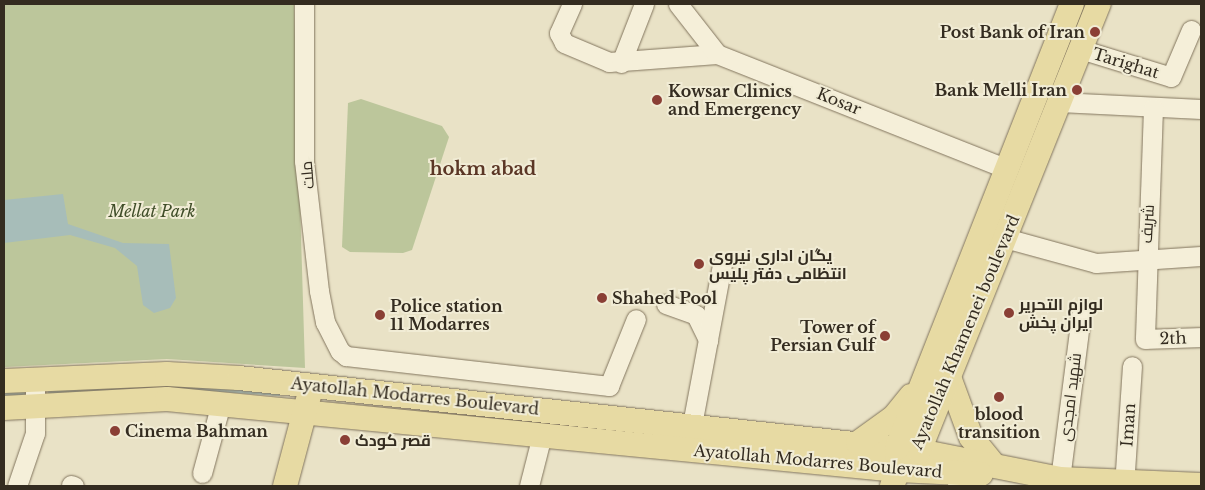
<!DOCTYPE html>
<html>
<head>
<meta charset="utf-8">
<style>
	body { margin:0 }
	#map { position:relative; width:1205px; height:490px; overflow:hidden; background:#e9e2c6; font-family:"Libre Baskerville",Cairo,serif }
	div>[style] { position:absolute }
	.green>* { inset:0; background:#bcc69b }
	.water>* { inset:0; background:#a7bdb9 }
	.stream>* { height:4px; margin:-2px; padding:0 2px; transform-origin:2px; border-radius:2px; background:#a7bdb9 }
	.roads { filter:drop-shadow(0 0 1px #82755e) drop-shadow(0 0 1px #82755e) }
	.minor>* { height:19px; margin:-9.5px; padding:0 9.5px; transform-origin:9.5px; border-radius:9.5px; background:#f5efd9 }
	.major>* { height:24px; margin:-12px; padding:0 12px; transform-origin:12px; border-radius:12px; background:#e7daa3 }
	.dots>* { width:14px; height:14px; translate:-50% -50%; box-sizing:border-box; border:2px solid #f1ecd5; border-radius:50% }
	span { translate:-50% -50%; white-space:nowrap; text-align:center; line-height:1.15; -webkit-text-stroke:4px #f1ecd5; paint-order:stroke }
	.poi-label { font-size:16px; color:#342c20; font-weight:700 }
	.right { translate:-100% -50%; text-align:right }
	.left { translate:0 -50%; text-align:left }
	.street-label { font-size:16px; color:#342c20 }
	.park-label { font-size:16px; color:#404e29; font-style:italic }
	.neighbourhood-label { font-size:18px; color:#5b3625; font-weight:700 }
	.frame { position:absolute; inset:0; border:5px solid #342c20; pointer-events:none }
</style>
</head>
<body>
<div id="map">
	<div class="green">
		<i style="clip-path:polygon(4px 4px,294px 4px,305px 368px,167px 359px,4px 367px)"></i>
		<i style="clip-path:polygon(361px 99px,442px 126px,449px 137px,412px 250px,403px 253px,350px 252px,342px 247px,348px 103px)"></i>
	</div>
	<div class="water">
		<i style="clip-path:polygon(63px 194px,68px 224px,123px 243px,169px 244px,176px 298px,170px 308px,154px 313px,143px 305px,137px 266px,115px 248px,70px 235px,4px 243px,4px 200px)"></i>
	</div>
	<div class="stream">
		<i style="left:50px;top:392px;width:112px;rotate:-3.1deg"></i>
		<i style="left:162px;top:386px;width:117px;rotate:3.9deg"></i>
		<i style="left:4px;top:394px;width:20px;rotate:-3deg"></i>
	</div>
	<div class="roads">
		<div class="minor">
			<i style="left:304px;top:4px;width:157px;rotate:90deg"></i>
			<i style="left:304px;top:161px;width:131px;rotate:83.4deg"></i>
			<i style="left:319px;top:291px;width:32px;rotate:79deg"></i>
			<i style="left:325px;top:322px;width:33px;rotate:63deg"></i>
			<i style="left:340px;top:351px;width:8px;rotate:40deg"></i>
			<i style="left:346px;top:356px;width:265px;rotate:6.5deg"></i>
			<i style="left:609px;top:386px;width:72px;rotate:-68.1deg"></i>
			<i style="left:572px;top:4px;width:32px;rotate:114deg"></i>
			<i style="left:559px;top:33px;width:11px;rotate:63deg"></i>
			<i style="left:564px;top:43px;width:49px;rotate:22.9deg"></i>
			<i style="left:609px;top:62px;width:108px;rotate:-4.2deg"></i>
			<i style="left:717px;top:54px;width:312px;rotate:21.6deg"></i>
			<i style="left:678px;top:4px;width:63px;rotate:52deg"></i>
			<i style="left:1080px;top:49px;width:95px;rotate:17.1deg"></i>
			<i style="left:1171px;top:77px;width:51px;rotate:-66.9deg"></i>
			<i style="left:621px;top:63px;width:63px;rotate:-68.7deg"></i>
			<i style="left:1059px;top:102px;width:142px;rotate:2.8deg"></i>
			<i style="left:1153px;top:108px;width:231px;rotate:92deg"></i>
			<i style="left:1145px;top:339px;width:56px;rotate:-2deg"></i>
			<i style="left:1005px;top:238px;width:94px;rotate:15.4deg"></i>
			<i style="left:1096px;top:263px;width:105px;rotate:-3.8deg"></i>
			<i style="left:666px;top:304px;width:32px;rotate:20deg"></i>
			<i style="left:696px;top:315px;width:28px;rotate:64deg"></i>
			<i style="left:692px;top:425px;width:164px;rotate:-79.4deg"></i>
			<i style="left:202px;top:473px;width:73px;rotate:-74.8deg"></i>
			<i style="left:1060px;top:479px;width:166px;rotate:-82.7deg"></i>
			<i style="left:71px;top:485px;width:3px;rotate:18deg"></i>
			<i style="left:957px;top:485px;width:6px;rotate:9deg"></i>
			<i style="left:17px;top:486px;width:56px;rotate:-71.2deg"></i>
			<i style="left:35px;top:433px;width:54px;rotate:-90deg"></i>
			<i style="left:529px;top:486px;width:53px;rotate:-75.7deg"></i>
			<i style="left:1124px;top:486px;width:120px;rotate:-86.2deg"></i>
		</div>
		<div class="major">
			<i style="left:949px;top:377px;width:64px;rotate:69.9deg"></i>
			<i style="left:971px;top:437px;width:33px;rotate:51deg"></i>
			<i style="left:4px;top:381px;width:163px;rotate:-2.5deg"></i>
			<i style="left:167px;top:374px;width:72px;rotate:3.2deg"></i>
			<i style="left:239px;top:378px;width:684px;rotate:6.13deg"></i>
			<i style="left:919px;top:451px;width:144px;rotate:11.2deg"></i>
			<i style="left:1060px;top:479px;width:141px;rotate:2.4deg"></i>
			<i style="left:4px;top:408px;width:163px;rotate:-3.2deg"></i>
			<i style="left:167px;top:399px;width:734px;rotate:5.55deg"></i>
			<i style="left:898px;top:470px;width:83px;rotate:2.8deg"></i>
			<i style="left:858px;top:443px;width:44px;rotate:-35.8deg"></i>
			<i style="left:894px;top:417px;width:27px;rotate:-51deg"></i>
			<i style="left:909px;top:460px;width:13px;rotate:-42deg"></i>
			<i style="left:919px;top:451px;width:482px;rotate:-68.1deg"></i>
			<i style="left:285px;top:486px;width:93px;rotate:-75.1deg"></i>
			<i style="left:892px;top:486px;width:17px;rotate:-69deg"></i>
			<i style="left:898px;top:470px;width:22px;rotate:-93deg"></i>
			<i style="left:897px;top:448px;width:477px;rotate:-68.5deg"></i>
		</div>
	</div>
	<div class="dots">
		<i style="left:1095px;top:32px;background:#8a3f35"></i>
		<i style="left:1077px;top:90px;background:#8a3f35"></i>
		<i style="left:657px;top:100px;background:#8a3f35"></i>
		<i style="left:699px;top:264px;background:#8a3f35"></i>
		<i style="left:602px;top:298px;background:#8a3f35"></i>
		<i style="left:1009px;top:313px;background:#8a3f35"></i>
		<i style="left:380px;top:315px;background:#8a3f35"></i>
		<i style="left:885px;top:336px;background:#8a3f35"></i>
		<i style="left:999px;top:397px;background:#8a3f35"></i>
		<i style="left:115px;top:431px;background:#8a3f35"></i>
		<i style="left:345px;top:440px;background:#8a3f35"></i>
	</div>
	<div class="poi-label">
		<span class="right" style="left:1085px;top:32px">Post Bank of Iran</span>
		<span class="right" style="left:1067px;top:90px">Bank Melli Iran</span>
		<span class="left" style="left:668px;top:100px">Kowsar Clinics<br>and Emergency</span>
		<span class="left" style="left:709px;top:264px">یگان اداری نیروی<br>انتظامی دفتر پلیس</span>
		<span class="left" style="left:612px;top:298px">Shahed Pool</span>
		<span class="left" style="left:1019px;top:313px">لوازم التحریر<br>ایران پخش</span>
		<span class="left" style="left:390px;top:315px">Police station<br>11 Modarres</span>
		<span class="right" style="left:875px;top:336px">Tower of<br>Persian Gulf</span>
		<span style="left:999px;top:423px">blood<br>transition</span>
		<span class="left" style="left:125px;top:431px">Cinema Bahman</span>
		<span class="left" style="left:355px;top:440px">قصر کودک</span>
	</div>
	<div class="street-label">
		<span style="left:1126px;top:63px;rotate:17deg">Tarighat</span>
		<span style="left:839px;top:101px;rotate:22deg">Kosar</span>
		<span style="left:307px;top:175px;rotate:-95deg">ملت</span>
		<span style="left:1147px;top:224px;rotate:-87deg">شریف</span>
		<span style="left:965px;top:332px;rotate:-67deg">Ayatollah Khamenei boulevard</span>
		<span style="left:1173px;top:338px;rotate:-2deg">2th</span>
		<span style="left:415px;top:396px;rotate:6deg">Ayatollah Modarres Boulevard</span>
		<span style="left:1070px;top:397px;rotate:-83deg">شهید امجدی</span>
		<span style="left:1128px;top:425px;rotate:-86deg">Iman</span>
		<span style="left:818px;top:461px;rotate:5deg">Ayatollah Modarres Boulevard</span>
	</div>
	<div class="park-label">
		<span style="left:152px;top:211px">Mellat Park</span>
	</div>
	<div class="neighbourhood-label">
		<span style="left:483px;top:169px">hokm abad</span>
	</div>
	<div class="frame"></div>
</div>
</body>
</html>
